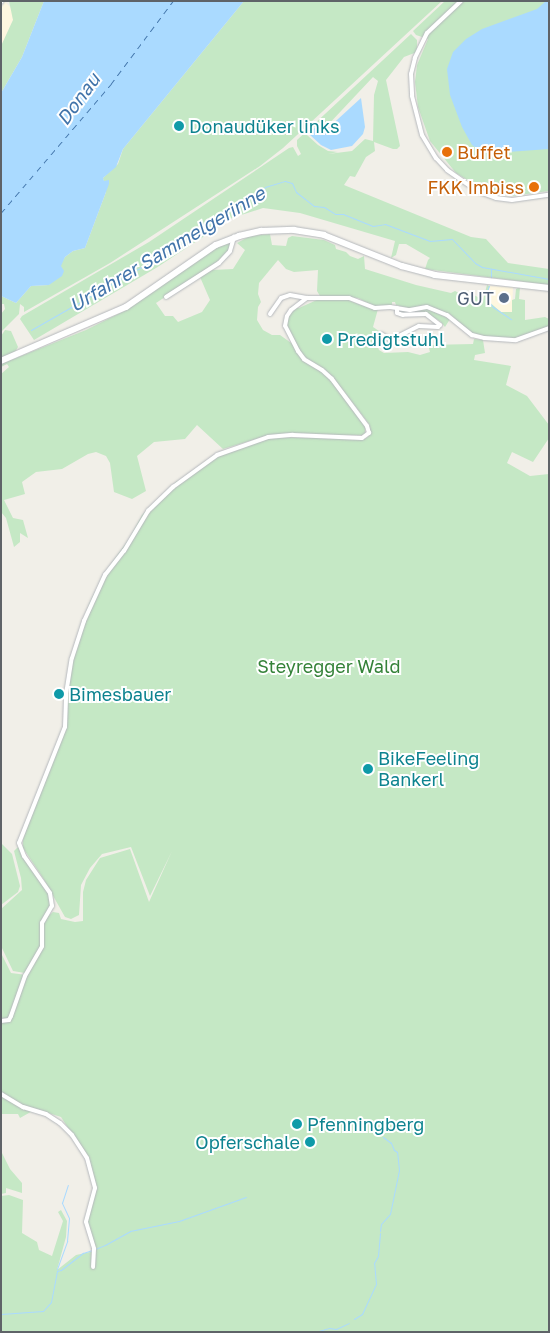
<!DOCTYPE html>
<html>
<head>
<meta charset="utf-8">
<style>
	body { margin:0 }
	#map { position:relative; width:550px; height:1333px; overflow:hidden; background:#f1efe8; font-family:"Golos Text",sans-serif }
	div>[style] { position:absolute }
	.commercial>* { inset:0; background:#fef7e0 }
	.green>* { inset:0; background:#c5e8c5 }
	.water>* { inset:0; background:#aadaff }
	.stream>* { height:1px; margin:-0.5px; padding:0 0.5px; transform-origin:0.5px; border-radius:0.5px; background:#aadaff }
	.ferry>* { height:1px; margin-top:-0.5px; transform-origin:0; background:repeating-linear-gradient(90deg,#4174aa 0 6px,transparent 0 11px) }
	.roads { filter:drop-shadow(0 0 1px #b5b8bc) drop-shadow(0 0 1px #b5b8bc) }
	.minor>* { height:4px; margin:-2px; padding:0 2px; transform-origin:2px; border-radius:2px; background:#fff }
	.secondary>* { height:5.5px; margin:-2.75px; padding:0 2.75px; transform-origin:2.75px; border-radius:2.75px; background:#fff }
	.dots>* { width:14px; height:14px; translate:-50% -50%; box-sizing:border-box; border:2px solid #fff; border-radius:50% }
	span { translate:-50% -50%; white-space:nowrap; text-align:center; line-height:1.15; -webkit-text-stroke:4px #fff; paint-order:stroke }
	.culture-label { font-size:18px; color:#0d838f }
	.left { translate:0 -50%; text-align:left }
	.right { translate:-100% -50%; text-align:right }
	.food-label { font-size:18px; color:#c56008 }
	.service-label { font-size:18px; color:#4e5e75 }
	.park-label { font-size:18px; color:#348238 }
	.water-label { font-size:19px; color:#4174aa; font-style:italic }
	.frame { position:absolute; inset:0; border:2px solid #5f6368; pointer-events:none }
</style>
</head>
<body>
<div id="map">
	<div class="commercial">
		<i style="clip-path:polygon(5px 2px,12px 9px,13px 20px,1px 46px,1px 9px)"></i>
		<i style="clip-path:polygon(489px 286px,513px 287px,512px 312px,501px 312px,491px 305px,487px 299px)"></i>
	</div>
	<div class="green">
		<i style="clip-path:polygon(9px 1px,44px 1px,22px 57px,1px 93px,1px 46px,13px 20px)"></i>
		<i style="clip-path:polygon(244px 1px,442px 1px,283px 148px,260px 166px,110px 263px,24px 312px,24px 307px,20px 304px,19px 314px,1px 332px,1px 314px,5px 309px,4px 304px,1px 304px,1px 296px,16px 303px,31px 286px,49px 285px,65px 257px,73px 251px,85px 248px,106px 192px,103px 178px,118px 164px,123px 149px)"></i>
		<i style="clip-path:polygon(445px 1px,549px 1px,549px 191px,512px 196px,482px 189px,456px 173px,430px 141px,418px 107px,415px 82px,417px 65px,428px 39px,416px 35px,413px 31px)"></i>
		<i style="clip-path:polygon(evenodd,411px 34px,417px 40px,417px 52px,404px 57px,386px 80px,400px 146px,397px 149px,393px 149px,374px 142px,375px 151px,366px 157px,355px 177px,350px 176px,344px 185px,471px 237px,486px 239px,508px 263px,549px 269px,549px 285px,425px 269px,428px 260px,430px 258px,406px 244px,399px 244px,396px 255px,391px 258px,395px 241px,300px 213px,263px 208px,232px 218px,156px 268px,34px 340px,20px 319px,22px 316px,149px 242px,289px 148px,293px 147px,298px 156px,301px 154px,297px 146px,297px 140px,411px 34px,373px 77px,378px 81px,374px 95px,373px 141px,365px 139px,352px 151px,328px 154px,338px 152px,328px 151px,318px 145px,307px 135px,309px 131px,321px 122px,326px 127px,373px 77px)"></i>
		<i style="clip-path:polygon(270px 234px,272px 245px,286px 246px,288px 238px,292px 236px,324px 240px,335px 245px,336px 249px,346px 252px,350px 256px,358px 259px,364px 256px,365px 269px,416px 285px,451px 293px,455px 291px,465px 296px,474px 295px,483px 300px,487px 285px,489px 286px,488px 301px,501px 312px,512px 312px,512px 300px,515px 299px,516px 289px,520px 287px,519px 299px,525px 300px,525px 320px,545px 317px,549px 319px,549px 326px,531px 334px,520px 338px,502px 338px,475px 335px,466px 330px,451px 315px,425px 305px,410px 309px,396px 305px,395px 302px,392px 302px,392px 305px,375px 307px,358px 298px,320px 296px,317px 291px,318px 270px,294px 272px,286px 269px,278px 260px,259px 283px,258px 294px,261px 302px,258px 307px,257px 320px,263px 330px,272px 335px,280px 335px,294px 345px,286px 327px,288px 316px,295px 308px,299px 308px,319px 299px,348px 300px,372px 309px,378px 309px,373px 327px,379px 331px,376px 342px,379px 350px,384px 353px,408px 352px,420px 355px,430px 352px,428px 345px,473px 344px,474px 339px,483px 340px,485px 353px,475px 355px,474px 360px,511px 366px,506px 385px,527px 396px,549px 425px,549px 438px,533px 462px,512px 452px,507px 463px,530px 476px,549px 474px,549px 1332px,1px 1332px,1px 1196px,9px 1195px,23px 1200px,22px 1233px,37px 1242px,39px 1250px,52px 1256px,63px 1221px,58px 1212px,61px 1210px,67px 1221px,66px 1237px,57px 1270px,76px 1255px,95px 1251px,87px 1221px,96px 1190px,90px 1162px,61px 1117px,36px 1109px,20px 1118px,18px 1114px,1px 1114px,1px 953px,11px 973px,27px 975px,43px 945px,42px 924px,47px 917px,53px 912px,59px 913px,61px 919px,75px 922px,83px 921px,83px 892px,86px 880px,100px 858px,130px 849px,149px 902px,172px 851px,150px 896px,131px 847px,102px 854px,90px 868px,81px 885px,79px 915px,71px 919px,65px 917px,43px 878px,23px 848px,23px 839px,64px 726px,65px 692px,82px 622px,90px 602px,105px 572px,129px 539px,142px 515px,169px 488px,177px 481px,182px 483px,214px 459px,226px 452px,268px 437px,365px 439px,370px 435px,370px 430px,369px 424px,332px 376px,322px 368px,365px 425px,365px 435px,266px 436px,223px 449px,197px 425px,185px 439px,154px 442px,137px 456px,146px 491px,132px 499px,114px 492px,110px 463px,106px 456px,96px 452px,88px 454px,62px 469px,36px 472px,22px 482px,25px 494px,4px 500px,13px 518px,23px 520px,28px 538px,20px 533px,20px 542px,14px 547px,6px 518px,1px 512px,1px 374px,9px 367px,7px 364px,1px 367px,1px 364px,86px 330px,128px 309px,195px 261px,216px 248px,231px 242px,231px 246px,222px 259px,156px 303px,165px 316px,173px 316px,178px 322px,202px 312px,210px 300px,200px 277px,212px 270px,233px 269px,245px 250px,237px 243px,250px 236px)"></i>
		<i style="clip-path:polygon(421px 309px,428px 309px,450px 319px,445px 327px,440px 321px,424px 312px,399px 313px,401px 310px,411px 312px)"></i>
		<i style="clip-path:polygon(5px 330px,11px 331px,18px 347px,15px 352px,1px 358px,1px 336px)"></i>
		<i style="clip-path:polygon(1px 843px,12px 854px,20px 886px,18px 892px,1px 905px)"></i>
		<i style="clip-path:polygon(18px 847px,49px 893px,52px 904px,40px 926px,40px 947px,25px 973px,13px 971px,1px 946px,1px 909px,22px 890px,21px 878px,14px 851px)"></i>
		<i style="clip-path:polygon(1px 1151px,10px 1169px,22px 1183px,22px 1193px,6px 1188px,6px 1193px,1px 1194px)"></i>
	</div>
	<div class="water">
		<i style="clip-path:polygon(44px 1px,244px 1px,123px 149px,116px 167px,103px 178px,104px 181px,109px 180px,109px 184px,85px 248px,73px 251px,65px 257px,61px 266px,64px 271px,62px 276px,49px 285px,31px 286px,16px 303px,1px 296px,1px 93px,22px 57px)"></i>
		<i style="clip-path:polygon(546px 1px,549px 1px,549px 149px,493px 153px,478px 149px,472px 145px,462px 127px,450px 95px,447px 69px,453px 52px,466px 39px,482px 29px,537px 9px)"></i>
		<i style="clip-path:polygon(361px 98px,365px 127px,363px 134px,352px 146px,331px 150px,321px 145px,309px 134px,317px 125px,320px 124px,326px 130px)"></i>
	</div>
	<div class="stream">
		<i style="left:491px;top:278px;width:9px;rotate:-90deg"></i>
		<i style="left:489px;top:286px;width:5px;rotate:112deg"></i>
		<i style="left:487px;top:291px;width:10px;rotate:84deg"></i>
		<i style="left:488px;top:301px;width:8px;rotate:50deg"></i>
		<i style="left:493px;top:307px;width:22px;rotate:34deg"></i>
		<i style="left:31px;top:330px;width:174px;rotate:-29.7deg"></i>
		<i style="left:182px;top:244px;width:21px;rotate:-47deg"></i>
		<i style="left:196px;top:229px;width:16px;rotate:-22deg"></i>
		<i style="left:211px;top:223px;width:47px;rotate:-34.7deg"></i>
		<i style="left:250px;top:196px;width:12px;rotate:-20deg"></i>
		<i style="left:261px;top:192px;width:6px;rotate:-51deg"></i>
		<i style="left:265px;top:187px;width:21px;rotate:-17deg"></i>
		<i style="left:285px;top:181px;width:7px;rotate:16deg"></i>
		<i style="left:292px;top:183px;width:10px;rotate:66deg"></i>
		<i style="left:296px;top:192px;width:23px;rotate:38deg"></i>
		<i style="left:314px;top:206px;width:10px;rotate:6deg"></i>
		<i style="left:324px;top:207px;width:13px;rotate:32deg"></i>
		<i style="left:335px;top:214px;width:8px"></i>
		<i style="left:343px;top:214px;width:32px;rotate:22deg"></i>
		<i style="left:373px;top:226px;width:12px;rotate:-9deg"></i>
		<i style="left:385px;top:224px;width:48px;rotate:20.7deg"></i>
		<i style="left:430px;top:241px;width:22px;rotate:-5deg"></i>
		<i style="left:452px;top:239px;width:33px;rotate:46deg"></i>
		<i style="left:475px;top:263px;width:8px;rotate:30deg"></i>
		<i style="left:482px;top:267px;width:68px;rotate:10.2deg"></i>
		<i style="left:380px;top:1231px;width:7px;rotate:-82deg"></i>
		<i style="left:381px;top:1224px;width:13px;rotate:-48deg"></i>
		<i style="left:390px;top:1214px;width:45px;rotate:-78.4deg"></i>
		<i style="left:399px;top:1170px;width:18px;rotate:-96deg"></i>
		<i style="left:397px;top:1152px;width:4px;rotate:-146deg"></i>
		<i style="left:394px;top:1150px;width:8px;rotate:-113deg"></i>
		<i style="left:391px;top:1143px;width:10px;rotate:-143deg"></i>
		<i style="left:95px;top:1249px;width:11px;rotate:-22deg"></i>
		<i style="left:105px;top:1245px;width:29px;rotate:-29deg"></i>
		<i style="left:130px;top:1231px;width:50px;rotate:-11.5deg"></i>
		<i style="left:179px;top:1221px;width:71px;rotate:-19.7deg"></i>
		<i style="left:57px;top:1269px;width:30px;rotate:-70deg"></i>
		<i style="left:67px;top:1241px;width:23px;rotate:-85deg"></i>
		<i style="left:69px;top:1218px;width:17px;rotate:-115deg"></i>
		<i style="left:62px;top:1203px;width:19px;rotate:-72deg"></i>
		<i style="left:1px;top:1314px;width:42px;rotate:-4.1deg"></i>
		<i style="left:43px;top:1311px;width:12px;rotate:-48deg"></i>
		<i style="left:51px;top:1302px;width:32px;rotate:-79deg"></i>
		<i style="left:57px;top:1271px;width:4px;rotate:-14deg"></i>
		<i style="left:61px;top:1270px;width:28px;rotate:-38deg"></i>
		<i style="left:83px;top:1253px;width:9px;rotate:-18deg"></i>
		<i style="left:354px;top:1319px;width:9px;rotate:-32deg"></i>
		<i style="left:362px;top:1314px;width:33px;rotate:-65deg"></i>
		<i style="left:376px;top:1284px;width:21px;rotate:-95deg"></i>
		<i style="left:374px;top:1263px;width:8px;rotate:-60deg"></i>
		<i style="left:378px;top:1256px;width:23px;rotate:-85deg"></i>
		<i style="left:315px;top:1332px;width:15px;rotate:-16deg"></i>
		<i style="left:329px;top:1328px;width:7px;rotate:8deg"></i>
		<i style="left:336px;top:1329px;width:14px;rotate:-25deg"></i>
	</div>
	<div class="ferry">
		<i style="left:1px;top:213px;width:170px;rotate:-49.5deg"></i>
		<i style="left:111px;top:84px;width:104px;rotate:-53.2deg"></i>
	</div>
	<div class="roads">
		<div class="minor">
			<i style="left:461px;top:1px;width:47px;rotate:136.7deg"></i>
			<i style="left:427px;top:33px;width:28px;rotate:116deg"></i>
			<i style="left:415px;top:58px;width:16px;rotate:104deg"></i>
			<i style="left:411px;top:74px;width:22px;rotate:87deg"></i>
			<i style="left:412px;top:96px;width:40px;rotate:75.6deg"></i>
			<i style="left:422px;top:135px;width:27px;rotate:59deg"></i>
			<i style="left:436px;top:158px;width:16px;rotate:47deg"></i>
			<i style="left:447px;top:170px;width:37px;rotate:35deg"></i>
			<i style="left:477px;top:191px;width:20px;rotate:20deg"></i>
			<i style="left:496px;top:198px;width:16px;rotate:7deg"></i>
			<i style="left:512px;top:200px;width:37px;rotate:-8deg"></i>
			<i style="left:1px;top:2px;width:1px;rotate:-45deg"></i>
			<i style="left:166px;top:297px;width:63px;rotate:-32.7deg"></i>
			<i style="left:219px;top:263px;width:16px;rotate:-47deg"></i>
			<i style="left:230px;top:251px;width:15px;rotate:-74deg"></i>
			<i style="left:270px;top:314px;width:19px;rotate:-55deg"></i>
			<i style="left:281px;top:298px;width:9px;rotate:-18deg"></i>
			<i style="left:290px;top:295px;width:17px;rotate:10deg"></i>
			<i style="left:381px;top:334px;width:12px;rotate:31deg"></i>
			<i style="left:391px;top:340px;width:31px;rotate:-27deg"></i>
			<i style="left:419px;top:326px;width:19px;rotate:3deg"></i>
			<i style="left:438px;top:327px;width:3px;rotate:-45deg"></i>
			<i style="left:440px;top:325px;width:18px;rotate:-142deg"></i>
			<i style="left:426px;top:314px;width:23px;rotate:178deg"></i>
			<i style="left:403px;top:315px;width:6px;rotate:-162deg"></i>
			<i style="left:397px;top:313px;width:5px;rotate:-90deg"></i>
			<i style="left:1px;top:1021px;width:8px;rotate:-7deg"></i>
			<i style="left:9px;top:1020px;width:4px;rotate:-63deg"></i>
			<i style="left:11px;top:1016px;width:42px;rotate:-70.7deg"></i>
			<i style="left:25px;top:976px;width:34px;rotate:-60deg"></i>
			<i style="left:42px;top:946px;width:23px;rotate:-90deg"></i>
			<i style="left:42px;top:923px;width:20px;rotate:-60deg"></i>
			<i style="left:52px;top:906px;width:13px;rotate:-99deg"></i>
			<i style="left:50px;top:893px;width:45px;rotate:-125.1deg"></i>
			<i style="left:24px;top:856px;width:14px;rotate:-111deg"></i>
			<i style="left:19px;top:843px;width:125px;rotate:-68.4deg"></i>
			<i style="left:65px;top:727px;width:33px;rotate:-88deg"></i>
			<i style="left:66px;top:694px;width:36px;rotate:-81deg"></i>
			<i style="left:72px;top:658px;width:39px;rotate:-72deg"></i>
			<i style="left:84px;top:621px;width:51px;rotate:-65.5deg"></i>
			<i style="left:105px;top:575px;width:31px;rotate:-52deg"></i>
			<i style="left:124px;top:551px;width:47px;rotate:-59deg"></i>
			<i style="left:148px;top:511px;width:35px;rotate:-44deg"></i>
			<i style="left:173px;top:487px;width:54px;rotate:-36deg"></i>
			<i style="left:217px;top:455px;width:54px;rotate:-19.4deg"></i>
			<i style="left:268px;top:437px;width:25px;rotate:-5deg"></i>
			<i style="left:293px;top:435px;width:69px;rotate:2.5deg"></i>
			<i style="left:362px;top:438px;width:9px;rotate:-36deg"></i>
			<i style="left:369px;top:433px;width:7px;rotate:-106deg"></i>
			<i style="left:367px;top:426px;width:59px;rotate:-126.7deg"></i>
			<i style="left:332px;top:379px;width:13px;rotate:-138deg"></i>
			<i style="left:322px;top:370px;width:21px;rotate:-149deg"></i>
			<i style="left:304px;top:359px;width:10px;rotate:-127deg"></i>
			<i style="left:298px;top:351px;width:28px;rotate:-117deg"></i>
			<i style="left:285px;top:326px;width:10px;rotate:-79deg"></i>
			<i style="left:287px;top:316px;width:7px;rotate:-56deg"></i>
			<i style="left:291px;top:310px;width:20px;rotate:-37deg"></i>
			<i style="left:307px;top:298px;width:42px"></i>
			<i style="left:349px;top:298px;width:28px;rotate:21deg"></i>
			<i style="left:375px;top:308px;width:15px;rotate:-4deg"></i>
			<i style="left:390px;top:307px;width:20px;rotate:9deg"></i>
			<i style="left:410px;top:310px;width:17px;rotate:-10deg"></i>
			<i style="left:427px;top:307px;width:22px;rotate:22deg"></i>
			<i style="left:447px;top:315px;width:32px;rotate:39deg"></i>
			<i style="left:472px;top:335px;width:12px;rotate:14deg"></i>
			<i style="left:484px;top:338px;width:32px;rotate:4deg"></i>
			<i style="left:516px;top:340px;width:35px;rotate:-20deg"></i>
			<i style="left:1px;top:1094px;width:26px;rotate:31deg"></i>
			<i style="left:23px;top:1107px;width:24px;rotate:17deg"></i>
			<i style="left:46px;top:1114px;width:17px;rotate:33deg"></i>
			<i style="left:60px;top:1123px;width:17px;rotate:45deg"></i>
			<i style="left:72px;top:1135px;width:27px;rotate:57deg"></i>
			<i style="left:87px;top:1158px;width:31px;rotate:75deg"></i>
			<i style="left:95px;top:1188px;width:35px;rotate:105deg"></i>
			<i style="left:86px;top:1222px;width:28px;rotate:73deg"></i>
			<i style="left:94px;top:1249px;width:18px;rotate:93deg"></i>
		</div>
		<div class="secondary">
			<i style="left:1px;top:361px;width:136px;rotate:-23.4deg"></i>
			<i style="left:126px;top:307px;width:109px;rotate:-34.6deg"></i>
			<i style="left:216px;top:245px;width:25px;rotate:-21deg"></i>
			<i style="left:239px;top:236px;width:23px;rotate:-13deg"></i>
			<i style="left:261px;top:231px;width:33px;rotate:-2deg"></i>
			<i style="left:294px;top:230px;width:30px;rotate:9deg"></i>
			<i style="left:324px;top:235px;width:84px;rotate:21.7deg"></i>
			<i style="left:402px;top:266px;width:34px;rotate:15deg"></i>
			<i style="left:435px;top:275px;width:115px;rotate:6.5deg"></i>
		</div>
	</div>
	<div class="dots">
		<i style="left:179px;top:126px;background:#0f9aa8"></i>
		<i style="left:447px;top:152px;background:#e8710a"></i>
		<i style="left:534px;top:187px;background:#e8710a"></i>
		<i style="left:504px;top:298px;background:#5c6f8a"></i>
		<i style="left:327px;top:339px;background:#0f9aa8"></i>
		<i style="left:59px;top:694px;background:#0f9aa8"></i>
		<i style="left:368px;top:769px;background:#0f9aa8"></i>
		<i style="left:297px;top:1124px;background:#0f9aa8"></i>
		<i style="left:310px;top:1142px;background:#0f9aa8"></i>
	</div>
	<div class="culture-label">
		<span class="left" style="left:189px;top:126px">Donaudüker links</span>
		<span class="left" style="left:337px;top:339px">Predigtstuhl</span>
		<span class="left" style="left:69px;top:694px">Bimesbauer</span>
		<span class="left" style="left:378px;top:769px">BikeFeeling<br>Bankerl</span>
		<span class="left" style="left:307px;top:1124px">Pfenningberg</span>
		<span class="right" style="left:300px;top:1142px">Opferschale</span>
	</div>
	<div class="food-label">
		<span class="left" style="left:457px;top:152px">Buffet</span>
		<span class="right" style="left:524px;top:187px">FKK Imbiss</span>
	</div>
	<div class="service-label">
		<span class="right" style="left:494px;top:298px">GUT</span>
	</div>
	<div class="park-label">
		<span style="left:329px;top:666px">Steyregger Wald</span>
	</div>
	<div class="water-label">
		<span style="left:78px;top:99px;rotate:-54deg">Donau</span>
		<span style="left:167px;top:249px;rotate:-31deg">Urfahrer Sammelgerinne</span>
	</div>
	<div class="frame"></div>
</div>
</body>
</html>
